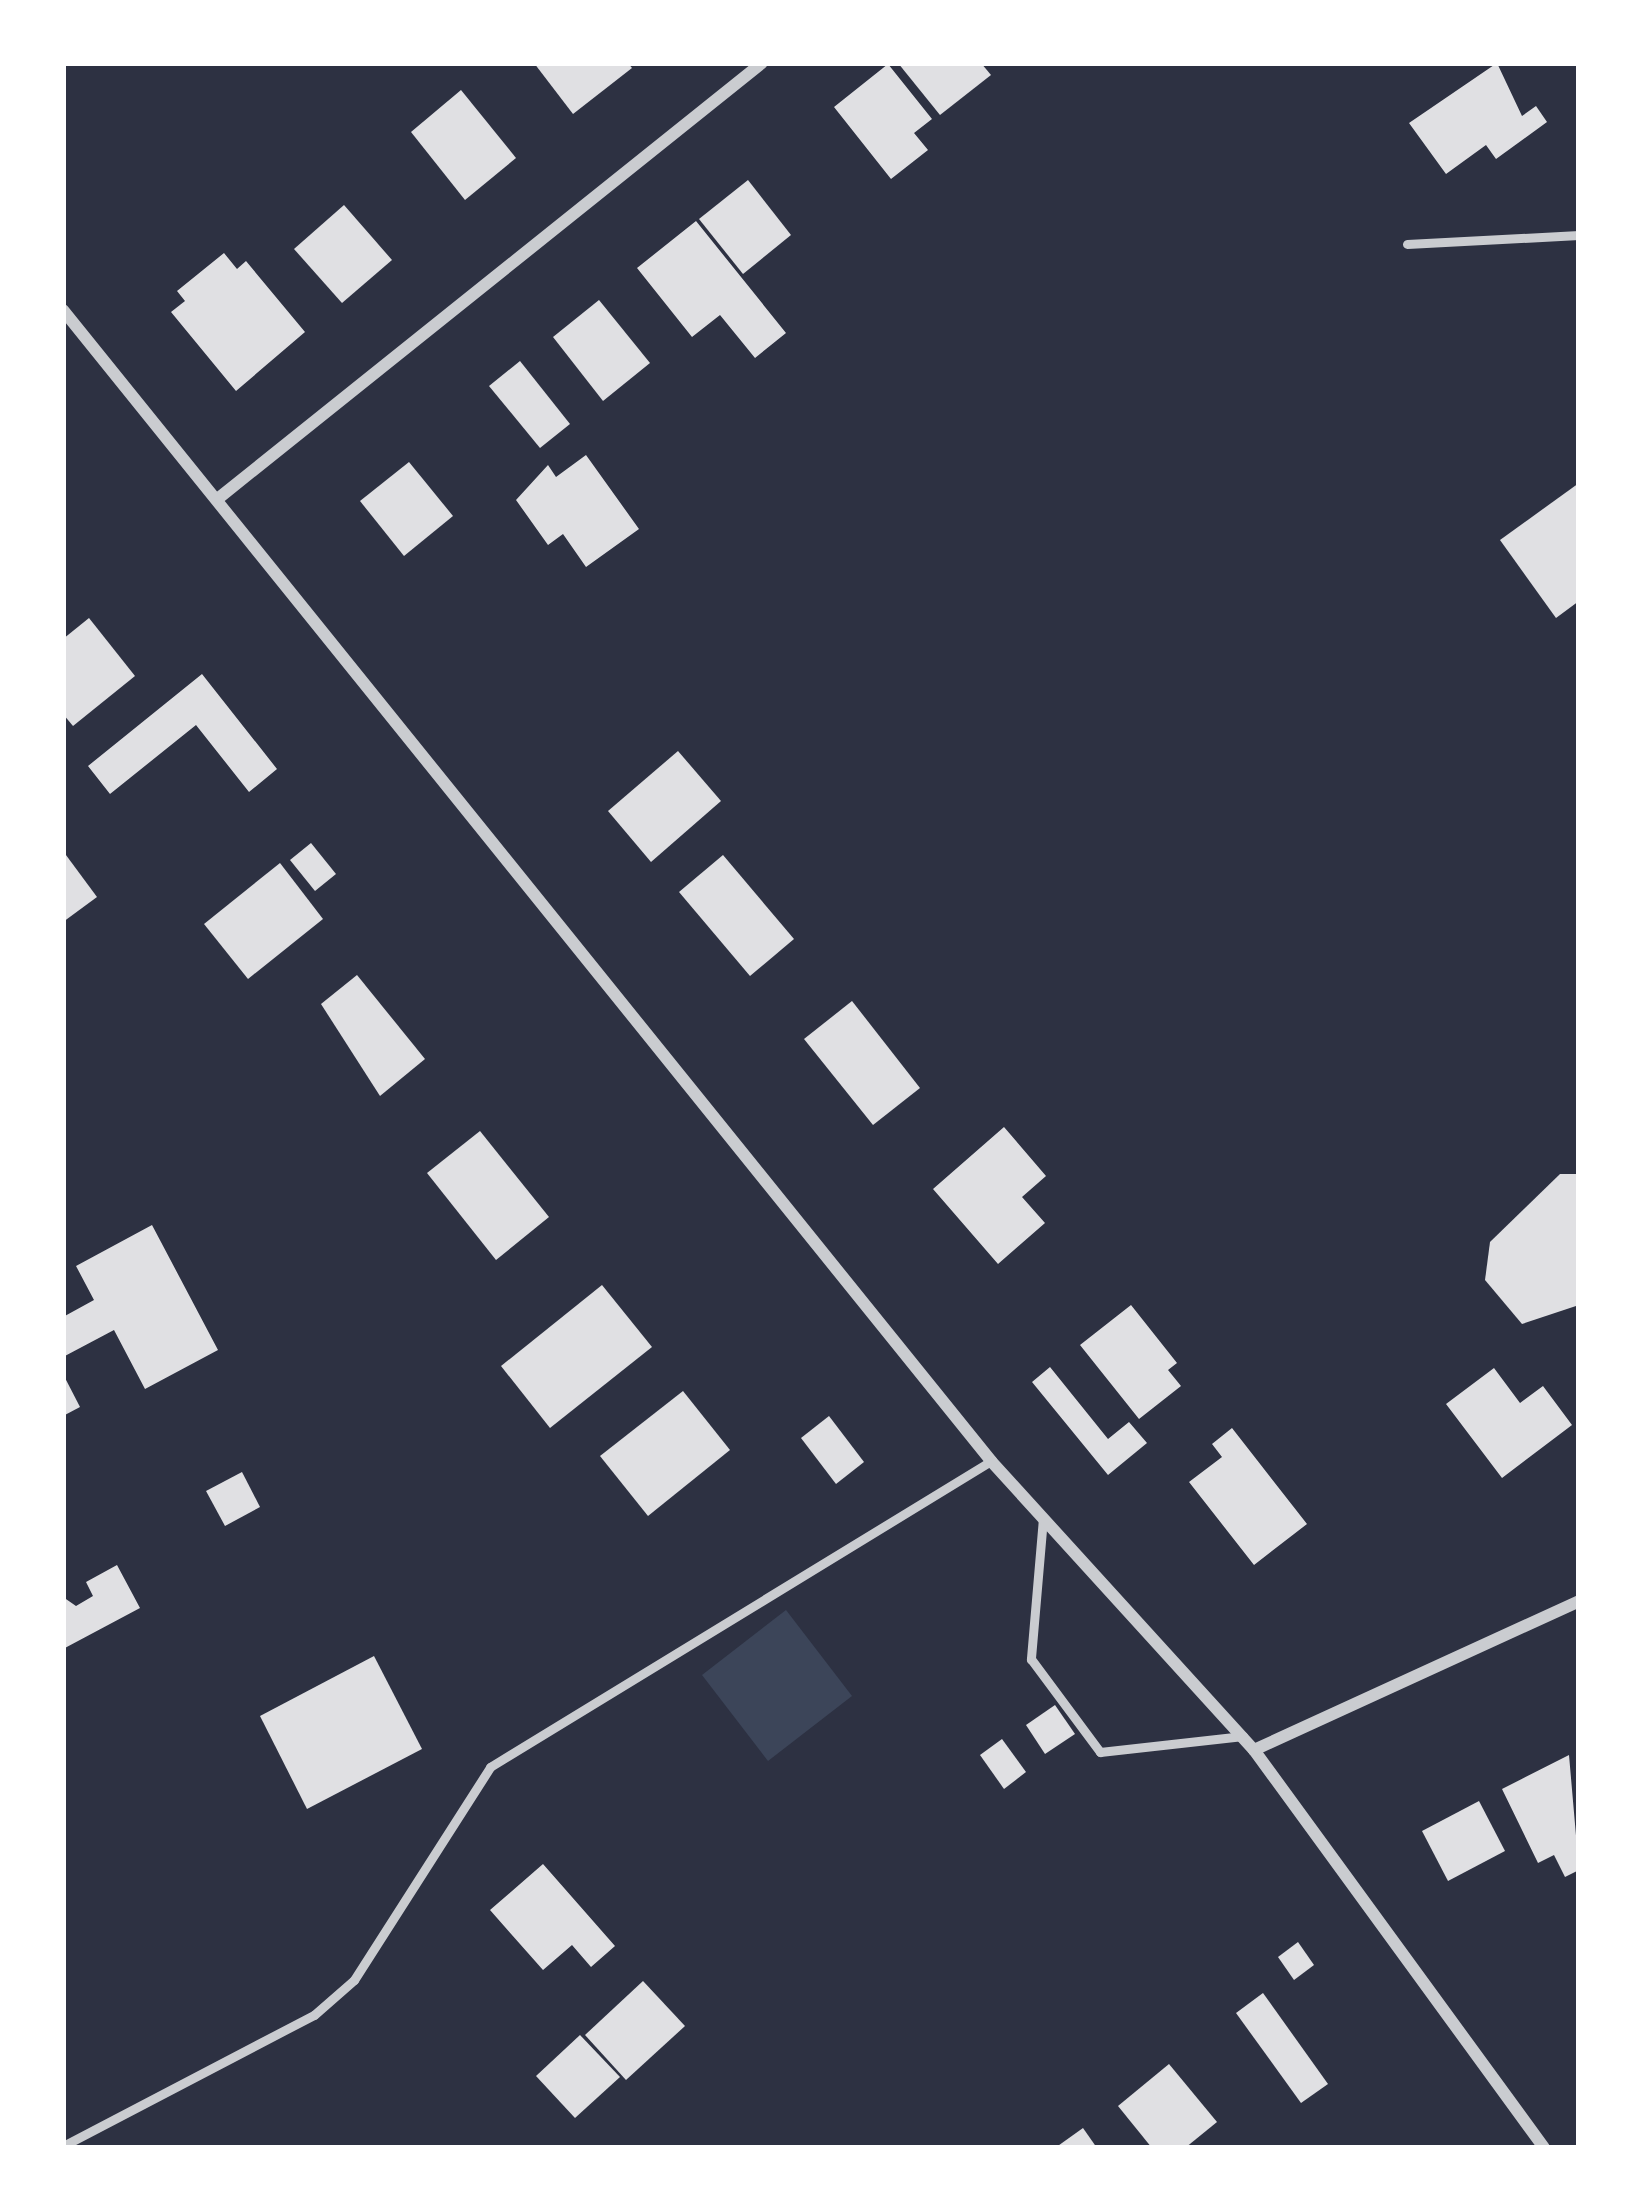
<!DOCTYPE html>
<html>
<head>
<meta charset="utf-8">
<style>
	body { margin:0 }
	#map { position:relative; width:1642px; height:2211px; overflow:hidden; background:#2d3142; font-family:Bitter,serif }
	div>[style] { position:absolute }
	.green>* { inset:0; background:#3c4559 }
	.building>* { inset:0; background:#e0e0e3 }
	.service>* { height:9px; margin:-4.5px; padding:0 4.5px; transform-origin:4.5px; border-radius:4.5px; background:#caccd0 }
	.minor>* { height:12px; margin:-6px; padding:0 6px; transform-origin:6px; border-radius:6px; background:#caccd0 }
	span { translate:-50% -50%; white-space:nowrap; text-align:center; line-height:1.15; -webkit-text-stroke:9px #fff; paint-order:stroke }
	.frame { position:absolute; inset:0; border:66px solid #fff; pointer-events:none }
</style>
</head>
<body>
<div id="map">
	<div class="green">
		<i style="clip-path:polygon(786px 1610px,852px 1696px,768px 1761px,702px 1675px)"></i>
	</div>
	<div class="building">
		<i style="clip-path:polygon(534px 63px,628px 63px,632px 68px,573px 114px)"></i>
		<i style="clip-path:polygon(898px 63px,981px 63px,991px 75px,940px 115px)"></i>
		<i style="clip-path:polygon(1497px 63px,1522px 116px,1536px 106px,1547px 122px,1496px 159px,1486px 145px,1446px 174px,1409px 123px)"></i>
		<i style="clip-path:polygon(888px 64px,932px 119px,914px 133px,928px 150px,891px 179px,834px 107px)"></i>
		<i style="clip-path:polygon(461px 90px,516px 158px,465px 200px,411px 132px)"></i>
		<i style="clip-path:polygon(748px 180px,791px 235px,743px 274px,699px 219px)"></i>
		<i style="clip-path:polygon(344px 205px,392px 260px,342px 303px,294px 249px)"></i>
		<i style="clip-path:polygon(696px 221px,786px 333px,755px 358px,720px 315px,692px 337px,637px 268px)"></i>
		<i style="clip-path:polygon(224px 253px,237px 269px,246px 261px,305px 332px,236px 391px,171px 312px,185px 301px,177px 291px)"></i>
		<i style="clip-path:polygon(599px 300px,650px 363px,603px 401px,553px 337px)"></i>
		<i style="clip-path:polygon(520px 361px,570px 424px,540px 448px,489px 386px)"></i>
		<i style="clip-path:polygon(586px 455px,639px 529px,586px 567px,563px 534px,548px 545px,516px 500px,548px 465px,556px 477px)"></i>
		<i style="clip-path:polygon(409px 462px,453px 516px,404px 556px,360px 501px)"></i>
		<i style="clip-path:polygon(1579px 483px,1579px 601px,1556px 618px,1500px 540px)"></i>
		<i style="clip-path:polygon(89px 618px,135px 676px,73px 726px,63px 714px,63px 639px)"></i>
		<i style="clip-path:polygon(202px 674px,277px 769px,249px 792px,196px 725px,110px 794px,88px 766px)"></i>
		<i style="clip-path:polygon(678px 751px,721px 801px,651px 862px,608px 811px)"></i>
		<i style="clip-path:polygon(311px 843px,336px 874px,315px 891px,290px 860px)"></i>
		<i style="clip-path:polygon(63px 851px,97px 897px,63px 922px)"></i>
		<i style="clip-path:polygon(723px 855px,794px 939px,750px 976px,679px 892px)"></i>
		<i style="clip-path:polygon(280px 863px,323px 919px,248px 979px,204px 924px)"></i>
		<i style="clip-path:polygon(357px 975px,425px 1059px,380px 1096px,321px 1004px)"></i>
		<i style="clip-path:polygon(852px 1001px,920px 1088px,873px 1125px,804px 1039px)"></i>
		<i style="clip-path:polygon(1004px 1127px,1046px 1176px,1022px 1197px,1045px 1223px,998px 1264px,933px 1189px)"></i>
		<i style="clip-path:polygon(480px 1131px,549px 1217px,496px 1260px,427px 1173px)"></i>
		<i style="clip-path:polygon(1560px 1174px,1579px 1174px,1579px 1305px,1522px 1324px,1485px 1280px,1490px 1242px)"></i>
		<i style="clip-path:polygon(152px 1225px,218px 1350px,145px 1389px,114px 1330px,63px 1357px,63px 1317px,94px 1300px,76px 1266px)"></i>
		<i style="clip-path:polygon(602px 1285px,652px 1347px,550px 1428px,501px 1366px)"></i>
		<i style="clip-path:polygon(1131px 1305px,1177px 1363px,1168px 1370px,1181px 1386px,1139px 1419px,1080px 1345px)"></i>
		<i style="clip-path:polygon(1050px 1367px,1108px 1439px,1129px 1422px,1147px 1443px,1108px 1475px,1032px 1382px)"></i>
		<i style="clip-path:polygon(1494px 1368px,1520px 1403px,1543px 1386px,1572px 1425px,1502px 1478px,1446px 1404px)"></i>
		<i style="clip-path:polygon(63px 1374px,80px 1407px,63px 1416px)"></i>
		<i style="clip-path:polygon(683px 1391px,730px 1450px,648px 1516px,600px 1456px)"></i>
		<i style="clip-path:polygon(829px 1416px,864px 1462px,836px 1484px,801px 1438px)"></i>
		<i style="clip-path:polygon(1232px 1428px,1307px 1524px,1254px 1565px,1189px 1482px,1222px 1457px,1212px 1444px)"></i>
		<i style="clip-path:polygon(242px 1472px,260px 1507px,225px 1526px,206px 1491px)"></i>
		<i style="clip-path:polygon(117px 1565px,140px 1608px,63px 1649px,63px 1597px,76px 1606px,93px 1596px,86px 1582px)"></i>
		<i style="clip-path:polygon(374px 1656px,422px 1749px,307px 1809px,260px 1716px)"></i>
		<i style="clip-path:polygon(1055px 1705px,1075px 1734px,1045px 1754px,1026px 1725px)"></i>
		<i style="clip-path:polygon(1002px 1739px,1026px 1772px,1004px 1789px,980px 1755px)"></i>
		<i style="clip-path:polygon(1569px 1755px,1579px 1870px,1565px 1877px,1554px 1855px,1538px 1863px,1502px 1789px)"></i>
		<i style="clip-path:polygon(1479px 1801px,1505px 1851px,1448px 1881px,1422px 1831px)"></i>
		<i style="clip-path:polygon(543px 1864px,615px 1946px,591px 1967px,572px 1945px,543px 1970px,490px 1910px)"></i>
		<i style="clip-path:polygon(1298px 1942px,1314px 1965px,1294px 1980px,1278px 1957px)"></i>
		<i style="clip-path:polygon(643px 1981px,685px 2026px,626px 2080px,585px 2035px)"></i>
		<i style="clip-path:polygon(1263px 1993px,1328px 2084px,1301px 2103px,1236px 2013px)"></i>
		<i style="clip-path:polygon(580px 2035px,620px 2077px,575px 2118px,536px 2076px)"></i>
		<i style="clip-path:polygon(1169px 2064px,1217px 2122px,1185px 2148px,1152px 2148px,1118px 2106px)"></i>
		<i style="clip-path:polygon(1083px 2128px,1097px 2148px,1055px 2148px)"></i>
	</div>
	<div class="service">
		<i style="left:1407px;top:244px;width:172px;rotate:-3deg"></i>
		<i style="left:1043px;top:1518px;width:142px;rotate:94.9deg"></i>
		<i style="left:1031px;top:1659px;width:116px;rotate:53.4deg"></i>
		<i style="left:1100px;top:1752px;width:144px;rotate:-6.4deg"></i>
		<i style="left:63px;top:2146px;width:283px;rotate:-27.6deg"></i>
		<i style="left:314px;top:2015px;width:53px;rotate:-41.2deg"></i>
		<i style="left:354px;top:1980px;width:253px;rotate:-57.4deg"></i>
		<i style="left:490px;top:1767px;width:587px;rotate:-31.42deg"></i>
	</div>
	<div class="minor">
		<i style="left:63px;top:310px;width:1479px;rotate:51.12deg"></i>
		<i style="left:991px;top:1461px;width:391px;rotate:47.7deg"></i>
		<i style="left:1254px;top:1750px;width:492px;rotate:53.9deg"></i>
		<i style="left:220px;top:497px;width:694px;rotate:-38.69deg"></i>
		<i style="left:1254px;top:1750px;width:358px;rotate:-24.6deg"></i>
	</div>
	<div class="frame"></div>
</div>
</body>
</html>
